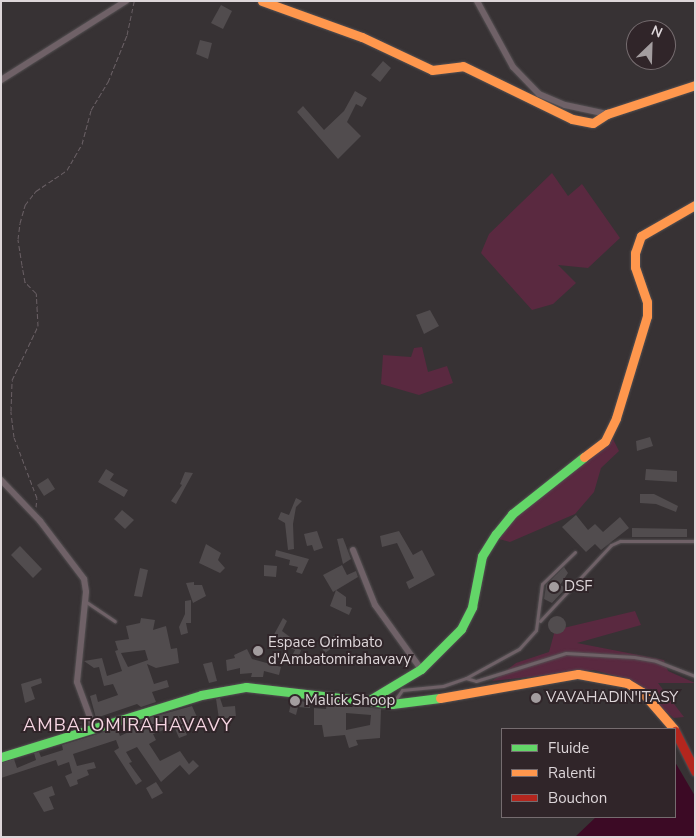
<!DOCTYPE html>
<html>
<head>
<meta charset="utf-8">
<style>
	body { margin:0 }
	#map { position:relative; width:696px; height:838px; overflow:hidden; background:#373234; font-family:"Nunito Sans",sans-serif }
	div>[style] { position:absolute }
	.green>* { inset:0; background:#5a2940 }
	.water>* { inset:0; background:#3c0a25 }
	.building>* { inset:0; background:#514c4e }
	.round { border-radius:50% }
	.path>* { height:1px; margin-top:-0.5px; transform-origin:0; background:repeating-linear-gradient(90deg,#695f64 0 5px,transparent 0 7.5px) }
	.roads { filter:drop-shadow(0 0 1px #545052) drop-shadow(0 0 1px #545052) }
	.lane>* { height:3px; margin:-1.5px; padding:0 1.5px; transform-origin:1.5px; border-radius:1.5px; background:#6f6167 }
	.street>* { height:6px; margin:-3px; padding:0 3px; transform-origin:3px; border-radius:3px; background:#6f6167 }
	.fast>* { height:9px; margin:-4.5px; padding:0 4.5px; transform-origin:4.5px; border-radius:4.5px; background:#63d668 }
	.slow>* { height:9px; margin:-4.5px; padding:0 4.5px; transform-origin:4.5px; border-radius:4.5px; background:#ff974d }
	.jam>* { height:9px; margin:-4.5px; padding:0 4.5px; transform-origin:4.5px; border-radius:4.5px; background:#b3261e }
	.dots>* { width:14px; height:14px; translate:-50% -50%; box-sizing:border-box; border:2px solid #302529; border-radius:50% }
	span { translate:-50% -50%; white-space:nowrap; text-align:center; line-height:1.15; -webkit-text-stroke:4px #302529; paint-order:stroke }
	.poi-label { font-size:15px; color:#ddd6d9 }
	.left { translate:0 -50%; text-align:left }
	.quarter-label { font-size:18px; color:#f6d5e2; letter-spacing:1px }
	.frame { position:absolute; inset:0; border:2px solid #ddd6d9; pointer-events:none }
	.legend { position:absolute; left:501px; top:728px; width:175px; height:90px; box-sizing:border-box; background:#302529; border:1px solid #756c6f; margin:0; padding:6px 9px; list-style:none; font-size:15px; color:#ddd6d9 }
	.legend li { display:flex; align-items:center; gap:10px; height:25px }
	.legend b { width:25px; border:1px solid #756c6f }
	.north { position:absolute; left:626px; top:20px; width:50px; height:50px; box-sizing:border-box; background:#302529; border:1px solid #756c6f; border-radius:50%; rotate:24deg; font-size:14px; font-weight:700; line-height:20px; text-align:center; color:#ddd6d9 }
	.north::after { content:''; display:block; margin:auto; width:18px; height:22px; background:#a39d9f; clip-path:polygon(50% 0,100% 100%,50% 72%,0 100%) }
</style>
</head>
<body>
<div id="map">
	<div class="green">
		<i style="clip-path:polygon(552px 173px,568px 196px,582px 184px,620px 238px,588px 268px,558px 265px,576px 283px,553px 304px,532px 310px,481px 253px,489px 234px)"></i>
		<i style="clip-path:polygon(422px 347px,428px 372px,447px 366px,453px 383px,419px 395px,381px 384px,383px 355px,411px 357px,414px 348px)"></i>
		<i style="clip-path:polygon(613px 439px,619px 451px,601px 468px,594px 492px,575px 514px,510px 542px,499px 539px,516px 515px)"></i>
		<i style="clip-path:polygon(635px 611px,641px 625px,577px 643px,664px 660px,668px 671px,695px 683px,658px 683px,684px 717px,674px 718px,623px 678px,594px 670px,492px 681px,516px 663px,549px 652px,555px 630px)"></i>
	</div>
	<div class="water">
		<i style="clip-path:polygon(675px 762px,695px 796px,695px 837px,575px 837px,596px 817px,675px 817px)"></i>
	</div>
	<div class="building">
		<i style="clip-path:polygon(221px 5px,232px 11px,223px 29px,211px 23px)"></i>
		<i style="clip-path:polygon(200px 40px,212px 43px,208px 59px,196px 54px)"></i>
		<i style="clip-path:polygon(383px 61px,391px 68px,380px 82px,371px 75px)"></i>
		<i style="clip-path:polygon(355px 91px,367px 98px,362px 107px,356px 104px,347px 122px,361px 136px,338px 159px,297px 112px,303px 106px,324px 130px,344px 111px)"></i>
		<i style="clip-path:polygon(430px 310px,439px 326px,424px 334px,416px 315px)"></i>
		<i style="clip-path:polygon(650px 437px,653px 446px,637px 451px,636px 441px)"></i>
		<i style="clip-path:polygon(106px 469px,114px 474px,110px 480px,128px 490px,124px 497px,98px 482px)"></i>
		<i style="clip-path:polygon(646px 469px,677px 471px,677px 482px,645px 480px)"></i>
		<i style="clip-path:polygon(185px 472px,193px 473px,176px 504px,171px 501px,182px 485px,180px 484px)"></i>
		<i style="clip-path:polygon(48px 478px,55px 489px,44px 496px,37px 485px)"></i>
		<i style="clip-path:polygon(640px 494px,654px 494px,678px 506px,676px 512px,656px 504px,640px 503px)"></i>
		<i style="clip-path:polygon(296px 498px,302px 501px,296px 507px,293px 524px,294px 549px,288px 550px,285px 523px,278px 519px,281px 512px,289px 515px)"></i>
		<i style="clip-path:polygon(122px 510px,134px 520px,125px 529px,114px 519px)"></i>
		<i style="clip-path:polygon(576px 515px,588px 530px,595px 524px,603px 532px,620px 517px,629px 528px,601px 550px,595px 544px,586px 552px,562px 527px)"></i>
		<i style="clip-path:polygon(632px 528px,687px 529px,687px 537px,632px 537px)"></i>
		<i style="clip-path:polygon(317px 531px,323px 548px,314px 551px,312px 545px,307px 546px,304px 534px)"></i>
		<i style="clip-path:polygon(399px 531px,413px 555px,422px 550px,435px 575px,409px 589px,406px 582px,414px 578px,397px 543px,382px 547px,380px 536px)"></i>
		<i style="clip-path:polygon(343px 538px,351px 559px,343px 564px,337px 539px)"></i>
		<i style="clip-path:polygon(206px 544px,221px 553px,218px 560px,225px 568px,220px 573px,199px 563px)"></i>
		<i style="clip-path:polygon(20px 546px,42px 569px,33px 578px,11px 555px)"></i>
		<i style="clip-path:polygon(276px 550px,309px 559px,302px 574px,296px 572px,298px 567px,289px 565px,290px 560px,275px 556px)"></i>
		<i style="clip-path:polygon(264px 565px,277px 566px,276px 577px,264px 576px)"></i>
		<i style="clip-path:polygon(342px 565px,347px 575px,356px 571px,358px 577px,333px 592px,323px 575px)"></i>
		<i style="clip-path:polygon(564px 567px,568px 573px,560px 585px,566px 588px,552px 603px,544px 599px,546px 585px)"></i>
		<i style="clip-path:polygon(140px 568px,148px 570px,142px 597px,134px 596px)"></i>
		<i style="clip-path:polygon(194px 582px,194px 585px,202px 585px,206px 596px,193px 603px,186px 583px)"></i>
		<i style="clip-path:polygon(336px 590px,346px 597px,346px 606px,352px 608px,349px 615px,330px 606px)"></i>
		<i style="clip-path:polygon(191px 600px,191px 623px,186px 623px,188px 633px,181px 635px,179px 627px,185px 614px,185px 601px)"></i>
		<i class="round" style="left:548px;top:616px;width:18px;height:18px"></i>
		<i style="clip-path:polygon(evenodd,141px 618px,155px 620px,153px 630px,166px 626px,171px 649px,177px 648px,179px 663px,156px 668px,147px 664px,154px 684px,167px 680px,169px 687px,152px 692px,156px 702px,141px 707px,137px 704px,96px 718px,90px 696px,96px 694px,98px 702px,118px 695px,113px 684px,104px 686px,99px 667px,94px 668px,84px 661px,102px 658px,107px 676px,122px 671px,115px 651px,118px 650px,115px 641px,129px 639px,126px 626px,140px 623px,141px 618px,145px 650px,148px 660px,128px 667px,121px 653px,145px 650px)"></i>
		<i style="clip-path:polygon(283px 618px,287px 621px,282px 631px,298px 643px,296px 648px,301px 650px,299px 656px,293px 654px,295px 650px,271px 640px)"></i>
		<i style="clip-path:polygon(334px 636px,339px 643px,325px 653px,320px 645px)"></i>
		<i style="clip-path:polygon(247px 649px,252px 659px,281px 667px,279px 675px,264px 671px,263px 677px,251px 677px,252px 673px,240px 674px,240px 668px,227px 671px,226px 660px,235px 658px,234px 655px)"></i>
		<i style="clip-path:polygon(212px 662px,217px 681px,209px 683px,203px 664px)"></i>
		<i style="clip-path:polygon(41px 678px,42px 683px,31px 687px,35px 699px,25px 703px,21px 684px)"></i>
		<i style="clip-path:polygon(220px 698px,223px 707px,235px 706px,236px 717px,219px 719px,216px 699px)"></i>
		<i style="clip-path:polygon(292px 699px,310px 703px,310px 708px,298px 707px,296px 715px,289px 712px)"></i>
		<i style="clip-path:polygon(evenodd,327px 703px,381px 709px,380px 738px,356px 740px,358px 745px,349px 748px,345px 735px,324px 737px,322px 725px,314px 725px,314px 708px,326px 709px,327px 703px,346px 713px,371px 715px,370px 725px,346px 730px,346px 713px)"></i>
		<i style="clip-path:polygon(192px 706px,197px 717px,189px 720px,191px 725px,184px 728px,187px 735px,179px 738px,174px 726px,153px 734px,156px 740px,149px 744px,160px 761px,180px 751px,189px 764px,193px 760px,199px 766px,189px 775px,180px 765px,161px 782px,137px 747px,126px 752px,132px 762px,129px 763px,142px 781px,136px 785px,114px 751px,119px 748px,116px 740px,73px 754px,77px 766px,94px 762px,96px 768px,87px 770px,89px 775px,77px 780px,78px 784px,70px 787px,65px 776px,72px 773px,69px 762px,58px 766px,56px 760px,1px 778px,1px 763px,14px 759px,17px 768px,36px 760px,34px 753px,39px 752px,41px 757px,63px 750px,62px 745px,117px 728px,120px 736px,133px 730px,132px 728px,139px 725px,138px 721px)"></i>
		<i style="clip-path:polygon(156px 782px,163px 793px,152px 799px,146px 788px)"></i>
		<i style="clip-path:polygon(52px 786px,55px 795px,49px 797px,54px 809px,44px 812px,33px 793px)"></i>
	</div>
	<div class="path">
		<i style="left:36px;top:507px;width:9px;rotate:-84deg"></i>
		<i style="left:37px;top:498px;width:65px;rotate:-110.7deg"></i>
		<i style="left:14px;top:437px;width:26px;rotate:-97deg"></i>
		<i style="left:11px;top:411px;width:31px;rotate:-88deg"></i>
		<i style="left:12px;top:380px;width:60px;rotate:-64.3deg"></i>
		<i style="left:38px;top:326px;width:33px;rotate:-93deg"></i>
		<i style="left:36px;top:293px;width:16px;rotate:-135deg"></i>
		<i style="left:25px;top:282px;width:17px;rotate:-100deg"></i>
		<i style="left:22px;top:265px;width:26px;rotate:-99deg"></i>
		<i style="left:18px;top:239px;width:16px;rotate:-83deg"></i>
		<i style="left:20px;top:223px;width:19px;rotate:-74deg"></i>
		<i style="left:25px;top:205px;width:18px;rotate:-52deg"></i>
		<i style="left:36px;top:191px;width:37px;rotate:-34deg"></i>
		<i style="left:67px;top:170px;width:30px;rotate:-60deg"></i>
		<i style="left:82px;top:144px;width:35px;rotate:-75deg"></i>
		<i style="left:91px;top:110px;width:33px;rotate:-59deg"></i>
		<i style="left:108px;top:82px;width:51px;rotate:-68deg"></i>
		<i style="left:127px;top:35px;width:35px;rotate:-78deg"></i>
	</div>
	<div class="roads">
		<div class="lane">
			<i style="left:85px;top:601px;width:36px;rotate:34deg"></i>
			<i style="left:540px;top:621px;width:104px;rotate:-46.9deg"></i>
			<i style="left:611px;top:545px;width:10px;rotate:-24deg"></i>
			<i style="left:620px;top:541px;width:75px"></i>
			<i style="left:466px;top:678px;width:10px;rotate:17deg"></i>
			<i style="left:476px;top:681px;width:94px;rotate:-17.3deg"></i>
			<i style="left:566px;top:653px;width:68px;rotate:3.4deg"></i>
			<i style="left:634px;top:657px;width:22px;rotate:10deg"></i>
			<i style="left:656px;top:661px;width:42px;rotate:21deg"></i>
			<i style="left:393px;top:703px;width:16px;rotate:-55deg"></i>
			<i style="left:402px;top:690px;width:41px;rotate:-5.6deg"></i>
			<i style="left:443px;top:686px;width:24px;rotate:-19deg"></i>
			<i style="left:466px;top:678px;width:60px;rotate:-28.7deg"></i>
			<i style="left:519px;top:649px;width:25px;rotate:-48deg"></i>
			<i style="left:536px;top:630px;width:46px;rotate:-82.6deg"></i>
			<i style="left:542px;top:584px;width:46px;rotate:-44.1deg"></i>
		</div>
		<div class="street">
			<i style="left:477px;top:1px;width:75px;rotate:61.4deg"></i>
			<i style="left:513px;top:67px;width:37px;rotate:46deg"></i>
			<i style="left:539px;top:94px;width:28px;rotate:23deg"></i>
			<i style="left:565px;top:105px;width:43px;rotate:12.1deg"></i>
			<i style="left:1px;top:80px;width:148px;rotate:-32.3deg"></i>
			<i style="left:1px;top:480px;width:57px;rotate:46.4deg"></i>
			<i style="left:40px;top:521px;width:73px;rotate:52.8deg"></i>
			<i style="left:84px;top:579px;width:13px;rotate:81deg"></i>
			<i style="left:86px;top:592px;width:90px;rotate:95.7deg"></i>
			<i style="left:77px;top:682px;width:49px;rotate:69.7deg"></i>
			<i style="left:353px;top:550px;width:59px;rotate:68.2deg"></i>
			<i style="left:375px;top:605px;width:79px;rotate:54.3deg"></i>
		</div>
		<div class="fast">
			<i style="left:366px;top:702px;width:64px;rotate:-31deg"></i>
			<i style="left:421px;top:669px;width:57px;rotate:-45deg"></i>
			<i style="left:461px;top:629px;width:25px;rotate:-63deg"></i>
			<i style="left:472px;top:607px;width:52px;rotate:-78.9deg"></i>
			<i style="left:482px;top:556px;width:26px;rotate:-58deg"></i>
			<i style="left:496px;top:534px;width:26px;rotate:-51deg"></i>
			<i style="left:512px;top:514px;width:92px;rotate:-38.4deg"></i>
			<i style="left:1px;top:757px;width:209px;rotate:-17.2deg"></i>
			<i style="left:201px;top:695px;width:46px;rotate:-10.1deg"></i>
			<i style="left:246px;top:687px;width:147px;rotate:6.6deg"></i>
			<i style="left:392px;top:704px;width:48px;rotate:-7.1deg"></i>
		</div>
		<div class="slow">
			<i style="left:262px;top:1px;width:106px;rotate:19.8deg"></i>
			<i style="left:362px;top:37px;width:77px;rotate:25.2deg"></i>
			<i style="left:432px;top:70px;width:31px;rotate:-7deg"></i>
			<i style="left:463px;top:66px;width:121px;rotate:25.9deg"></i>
			<i style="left:572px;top:119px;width:21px;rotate:11deg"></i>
			<i style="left:593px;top:123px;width:17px;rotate:-33deg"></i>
			<i style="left:607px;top:114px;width:93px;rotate:-18.2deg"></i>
			<i style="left:584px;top:457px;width:26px;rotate:-37deg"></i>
			<i style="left:605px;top:441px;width:25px;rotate:-64deg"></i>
			<i style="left:616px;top:418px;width:107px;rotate:-73.1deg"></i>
			<i style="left:647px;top:316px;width:14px;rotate:-90deg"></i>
			<i style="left:647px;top:302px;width:37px;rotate:-109deg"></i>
			<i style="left:635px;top:267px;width:14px;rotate:-90deg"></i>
			<i style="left:635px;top:253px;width:18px;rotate:-71deg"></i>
			<i style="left:641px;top:236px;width:62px;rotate:-29.9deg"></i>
			<i style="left:440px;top:698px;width:140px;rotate:-9.9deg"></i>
			<i style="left:578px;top:674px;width:50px;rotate:10.4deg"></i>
			<i style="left:627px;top:683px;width:17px;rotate:31deg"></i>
			<i style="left:642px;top:692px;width:49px;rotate:49.1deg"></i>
		</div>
		<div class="jam">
			<i style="left:675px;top:731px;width:45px;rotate:63.4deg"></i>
		</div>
	</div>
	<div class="dots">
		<i style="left:554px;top:587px;background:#a39d9f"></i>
		<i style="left:258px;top:651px;background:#a39d9f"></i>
		<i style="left:536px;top:698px;background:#a39d9f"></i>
		<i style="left:295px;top:701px;background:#a39d9f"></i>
	</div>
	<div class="poi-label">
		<span class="left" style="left:564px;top:587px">DSF</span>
		<span class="left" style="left:268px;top:651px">Espace Orimbato<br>d'Ambatomirahavavy</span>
		<span class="left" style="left:546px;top:698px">VAVAHADIN'ITASY</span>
		<span class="left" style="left:305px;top:701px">Malick Shoop</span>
	</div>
	<div class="quarter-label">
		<span style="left:128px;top:725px">AMBATOMIRAHAVAVY</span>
	</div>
	<div class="frame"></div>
	<ul class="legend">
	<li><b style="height:6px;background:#63d668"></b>Fluide</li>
	<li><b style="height:6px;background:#ff974d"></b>Ralenti</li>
	<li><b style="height:6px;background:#b3261e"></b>Bouchon</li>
	</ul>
	<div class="north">N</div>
</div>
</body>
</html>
